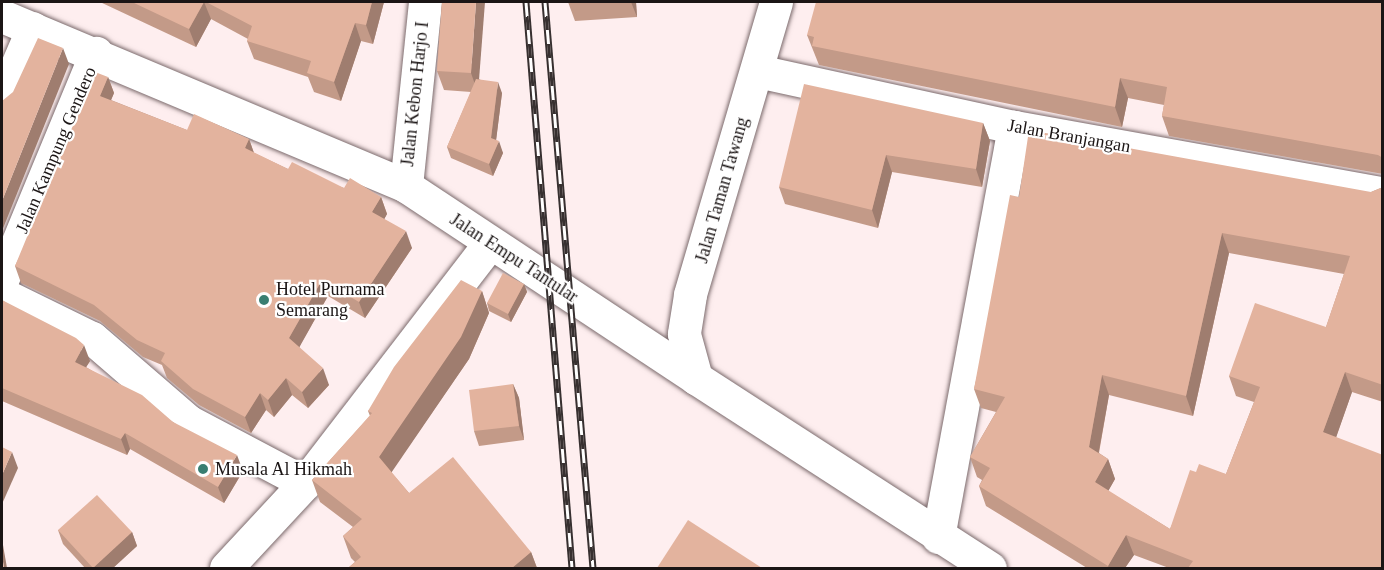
<!DOCTYPE html>
<html>
<head>
<meta charset="utf-8">
<style>
	body { margin:0 }
	#map { position:relative; width:1384px; height:570px; overflow:hidden; background:#feeeef; font-family:Georgia,serif }
	div>[style] { position:absolute }
	.roads { filter:drop-shadow(0 0 2px #7b6a6c) drop-shadow(0 0 2px #7b6a6c) }
	.minor>* { height:33px; margin:-16.5px; padding:0 16.5px; transform-origin:16.5px; border-radius:16.5px; background:#fff }
	.major>* { height:33px; margin:-16.5px; padding:0 16.5px; transform-origin:16.5px; border-radius:16.5px; background:#fff }
	.rail>* { height:7px; margin-top:-3.5px; transform-origin:0; background:repeating-linear-gradient(90deg,#fff 0 14px,#373030 0 28px); box-sizing:border-box; border-block:2px solid #373030 }
	.wall>* { inset:0; background:#c39a88 }
	.shaded-wall>* { inset:0; background:#9f7d6f }
	.building>* { inset:0; background:#e3b39e }
	.dots>* { width:16px; height:16px; translate:-50% -50%; box-sizing:border-box; border:3px solid #fff; border-radius:50% }
	span { translate:-50% -50%; white-space:nowrap; text-align:center; line-height:1.15; -webkit-text-stroke:4.5px #fff; paint-order:stroke }
	.street-label { font-size:18px; color:#1b1515 }
	.poi-label { font-size:18px; color:#1b1515 }
	.left { translate:0 -50%; text-align:left }
	.frame { position:absolute; inset:0; border:3px solid #1b1515; pointer-events:none }
</style>
</head>
<body>
<div id="map">
	<div class="roads">
		<div class="minor">
			<i style="left:2px;top:16px;width:438px;rotate:22.8deg"></i>
			<i style="left:406px;top:186px;width:348px;rotate:33.5deg"></i>
			<i style="left:757px;top:71px;width:263px;rotate:12.3deg"></i>
			<i style="left:1014px;top:127px;width:374px;rotate:10.2deg"></i>
			<i style="left:2px;top:100px;width:78px;rotate:-66.7deg"></i>
			<i style="left:406px;top:186px;width:185px;rotate:-84.1deg"></i>
			<i style="left:2px;top:280px;width:246px;rotate:-67.5deg"></i>
			<i style="left:2px;top:294px;width:100px;rotate:26.1deg"></i>
			<i style="left:92px;top:338px;width:127px;rotate:40.8deg"></i>
			<i style="left:188px;top:421px;width:132px;rotate:27.9deg"></i>
			<i style="left:938px;top:537px;width:417px;rotate:-79.5deg"></i>
			<i style="left:226px;top:568px;width:116px;rotate:-47.1deg"></i>
			<i style="left:305px;top:483px;width:302px;rotate:-52.4deg"></i>
		</div>
		<div class="major">
			<i style="left:776px;top:2px;width:305px;rotate:106.4deg"></i>
			<i style="left:690px;top:295px;width:39px;rotate:99deg"></i>
			<i style="left:684px;top:334px;width:46px;rotate:74.7deg"></i>
			<i style="left:696px;top:378px;width:350px;rotate:32.9deg"></i>
		</div>
	</div>
	<div class="rail">
		<i style="left:526px;top:2px;width:568px;rotate:85.35deg"></i>
		<i style="left:545px;top:2px;width:568px;rotate:85.15deg"></i>
	</div>
	<div class="wall">
		<i style="clip-path:polygon(100px 2px,384px 2px,373px 44px,361px 41px,341px 101px,314px 92px,308px 77px,254px 59px,247px 41px,248px 39px,211px 19px,196px 47px)"></i>
		<i style="clip-path:polygon(442px 2px,479px 79px,502px 93px,496px 140px,503px 153px,493px 176px,451px 158px,447px 147px,471px 92px,444px 90px,437px 71px)"></i>
		<i style="clip-path:polygon(568px 2px,636px 2px,637px 17px,575px 21px)"></i>
		<i style="clip-path:polygon(1383px 2px,1383px 174px,1169px 136px,1162px 116px,1164px 105px,1128px 98px,1122px 127px,819px 65px,807px 35px)"></i>
		<i style="clip-path:polygon(108px 77px,114px 93px,111px 100px,187px 130px,249px 139px,254px 153px,288px 169px,344px 188px,381px 197px,387px 214px,384px 219px,412px 248px,365px 318px,328px 296px,299px 347px,329px 385px,308px 408px,292px 395px,274px 417px,266px 410px,251px 433px,199px 405px,167px 378px,162px 365px,143px 357px,100px 321px,21px 283px,15px 266px)"></i>
		<i style="clip-path:polygon(983px 123px,990px 141px,982px 187px,892px 172px,878px 228px,785px 204px,779px 187px)"></i>
		<i style="clip-path:polygon(evenodd,1383px 187px,1383px 402px,1352px 392px,1336px 437px,1383px 568px,1169px 568px,1134px 555px,1125px 568px,1087px 568px,986px 506px,979px 486px,982px 480px,977px 477px,970px 457px,996px 412px,981px 408px,974px 389px,1019px 197px,1371px 192px,1383px 187px,1229px 253px,1344px 274px,1326px 327px,1229px 376px,1236px 396px,1254px 402px,1226px 474px,1196px 472px,1170px 529px,1108px 491px,1115px 479px,1108px 459px,1099px 453px,1109px 395px,1193px 416px,1229px 253px)"></i>
		<i style="clip-path:polygon(524px 284px,527px 292px,511px 322px,489px 311px,487px 303px)"></i>
		<i style="clip-path:polygon(482px 291px,489px 313px,469px 359px,391px 472px,409px 493px,531px 552px,537px 568px,348px 568px,355px 562px,351px 558px,343px 536px,353px 527px,320px 502px,312px 480px,370px 416px,368px 411px)"></i>
		<i style="clip-path:polygon(2px 300px,90px 361px,86px 367px,173px 422px,243px 471px,224px 503px,130px 449px,127px 455px,2px 401px)"></i>
		<i style="clip-path:polygon(513px 384px,519px 398px,524px 440px,479px 446px,474px 431px)"></i>
		<i style="clip-path:polygon(58px 530px,132px 532px,137px 546px,113px 568px,85px 568px,63px 544px)"></i>
	</div>
	<div class="shaded-wall">
		<i style="clip-path:polygon(204px 2px,211px 19px,196px 47px,189px 29px)"></i>
		<i style="clip-path:polygon(372px 2px,384px 2px,373px 44px,366px 25px)"></i>
		<i style="clip-path:polygon(476px 2px,485px 2px,478px 93px,471px 73px)"></i>
		<i style="clip-path:polygon(631px 2px,636px 2px,637px 17px)"></i>
		<i style="clip-path:polygon(355px 23px,361px 41px,341px 101px,334px 82px)"></i>
		<i style="clip-path:polygon(63px 48px,69px 64px,2px 231px,2px 201px)"></i>
		<i style="clip-path:polygon(108px 77px,114px 93px,106px 112px,100px 96px)"></i>
		<i style="clip-path:polygon(1120px 78px,1128px 98px,1122px 127px,1115px 107px)"></i>
		<i style="clip-path:polygon(498px 82px,502px 93px,495px 149px,491px 138px)"></i>
		<i style="clip-path:polygon(983px 123px,990px 141px,982px 187px,976px 169px)"></i>
		<i style="clip-path:polygon(249px 139px,255px 156px,245px 148px)"></i>
		<i style="clip-path:polygon(499px 141px,503px 153px,493px 176px,489px 164px)"></i>
		<i style="clip-path:polygon(886px 155px,892px 172px,878px 228px,872px 210px)"></i>
		<i style="clip-path:polygon(381px 197px,387px 214px,379px 229px,372px 212px)"></i>
		<i style="clip-path:polygon(406px 231px,412px 248px,365px 318px,359px 302px)"></i>
		<i style="clip-path:polygon(1222px 233px,1229px 253px,1193px 416px,1186px 396px)"></i>
		<i style="clip-path:polygon(322px 280px,328px 296px,295px 355px,289px 338px)"></i>
		<i style="clip-path:polygon(524px 284px,527px 292px,511px 322px,508px 314px)"></i>
		<i style="clip-path:polygon(482px 291px,489px 313px,469px 359px,387px 479px,379px 457px)"></i>
		<i style="clip-path:polygon(84px 345px,90px 361px,80px 377px,75px 362px)"></i>
		<i style="clip-path:polygon(323px 368px,329px 385px,308px 408px,302px 392px)"></i>
		<i style="clip-path:polygon(1345px 372px,1352px 392px,1331px 452px,1323px 432px)"></i>
		<i style="clip-path:polygon(1102px 375px,1109px 395px,1096px 467px,1089px 447px)"></i>
		<i style="clip-path:polygon(286px 378px,292px 395px,274px 417px,268px 400px)"></i>
		<i style="clip-path:polygon(513px 384px,519px 398px,524px 440px,519px 426px)"></i>
		<i style="clip-path:polygon(260px 393px,266px 410px,251px 433px,245px 417px)"></i>
		<i style="clip-path:polygon(125px 433px,130px 449px,127px 455px,121px 439px)"></i>
		<i style="clip-path:polygon(12px 452px,18px 468px,2px 504px,2px 475px)"></i>
		<i style="clip-path:polygon(237px 455px,243px 471px,224px 503px,218px 487px)"></i>
		<i style="clip-path:polygon(1108px 459px,1115px 479px,1102px 502px,1095px 482px)"></i>
		<i style="clip-path:polygon(132px 532px,137px 546px,113px 568px,93px 568px)"></i>
		<i style="clip-path:polygon(1126px 535px,1134px 555px,1125px 568px,1109px 568px,1108px 566px)"></i>
		<i style="clip-path:polygon(2px 541px,3px 545px,7px 568px,4px 568px,2px 556px)"></i>
		<i style="clip-path:polygon(531px 552px,537px 568px,512px 568px)"></i>
	</div>
	<div class="building">
		<i style="clip-path:polygon(132px 2px,204px 2px,189px 29px)"></i>
		<i style="clip-path:polygon(206px 2px,372px 2px,366px 25px,355px 23px,334px 82px,307px 73px,311px 61px,247px 41px,252px 26px)"></i>
		<i style="clip-path:polygon(442px 2px,476px 2px,471px 73px,437px 71px)"></i>
		<i style="clip-path:polygon(816px 2px,1383px 2px,1383px 158px,1378px 155px,1162px 116px,1167px 87px,1120px 78px,1115px 107px,812px 46px,814px 37px,807px 35px)"></i>
		<i style="clip-path:polygon(38px 38px,63px 48px,2px 201px,2px 101px,13px 92px)"></i>
		<i style="clip-path:polygon(95px 72px,108px 77px,100px 96px,187px 130px,194px 114px,249px 139px,245px 148px,288px 169px,292px 162px,344px 188px,350px 178px,381px 197px,372px 212px,406px 231px,359px 302px,322px 280px,289px 338px,323px 368px,302px 392px,286px 378px,268px 400px,260px 393px,245px 417px,193px 389px,161px 361px,165px 353px,137px 340px,94px 305px,15px 266px)"></i>
		<i style="clip-path:polygon(476px 79px,498px 82px,491px 138px,499px 141px,489px 164px,447px 147px)"></i>
		<i style="clip-path:polygon(804px 84px,983px 123px,976px 169px,886px 155px,872px 210px,779px 187px)"></i>
		<i style="clip-path:polygon(evenodd,1029px 130px,1371px 192px,1383px 187px,1383px 385px,1345px 372px,1323px 432px,1383px 455px,1383px 568px,1188px 568px,1193px 561px,1126px 535px,1108px 566px,979px 486px,990px 468px,970px 457px,1005px 397px,974px 389px,1010px 195px,1019px 197px,1029px 130px,1222px 233px,1350px 256px,1326px 327px,1255px 303px,1229px 376px,1260px 387px,1226px 474px,1199px 464px,1196px 472px,1190px 470px,1170px 529px,1095px 482px,1108px 459px,1089px 447px,1102px 375px,1186px 396px,1222px 233px)"></i>
		<i style="clip-path:polygon(503px 273px,524px 284px,508px 314px,487px 303px)"></i>
		<i style="clip-path:polygon(461px 280px,482px 291px,461px 337px,379px 457px,409px 493px,453px 457px,531px 552px,512px 568px,348px 568px,361px 557px,343px 536px,362px 519px,312px 480px,372px 413px,368px 411px,394px 367px)"></i>
		<i style="clip-path:polygon(2px 300px,76px 338px,84px 345px,75px 362px,142px 395px,173px 422px,237px 455px,218px 487px,125px 433px,121px 439px,2px 388px)"></i>
		<i style="clip-path:polygon(513px 384px,519px 426px,474px 431px,469px 390px)"></i>
		<i style="clip-path:polygon(2px 447px,12px 452px,2px 475px)"></i>
		<i style="clip-path:polygon(97px 495px,132px 532px,93px 568px,58px 530px)"></i>
		<i style="clip-path:polygon(688px 520px,762px 568px,657px 568px)"></i>
		<i style="clip-path:polygon(2px 556px,4px 568px,2px 568px)"></i>
	</div>
	<div class="dots">
		<i style="left:264px;top:300px;background:#397e71"></i>
		<i style="left:203px;top:469px;background:#397e71"></i>
	</div>
	<div class="street-label">
		<span style="left:415px;top:94px;rotate:-84deg">Jalan Kebon Harjo I</span>
		<span style="left:1069px;top:136px;rotate:10deg">Jalan Branjangan</span>
		<span style="left:56px;top:150px;rotate:-67deg">Jalan Kampung Gendero</span>
		<span style="left:722px;top:190px;rotate:-74deg">Jalan Taman Tawang</span>
		<span style="left:514px;top:258px;rotate:33deg">Jalan Empu Tantular</span>
	</div>
	<div class="poi-label">
		<span class="left" style="left:276px;top:300px">Hotel Purnama<br>Semarang</span>
		<span class="left" style="left:215px;top:469px">Musala Al Hikmah</span>
	</div>
	<div class="frame"></div>
</div>
</body>
</html>
